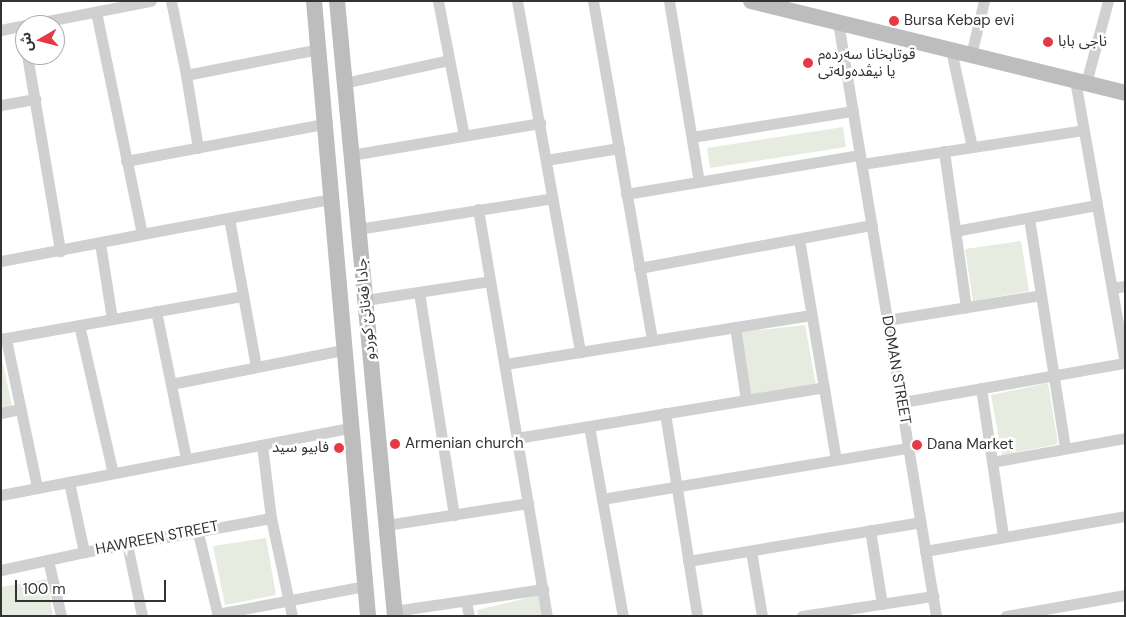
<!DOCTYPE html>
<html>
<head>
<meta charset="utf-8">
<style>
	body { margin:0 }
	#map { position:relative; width:1126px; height:617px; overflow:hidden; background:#fff; font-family:"DM Sans","Noto Sans Arabic",sans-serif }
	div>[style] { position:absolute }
	.green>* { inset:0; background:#e6ecdf }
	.street>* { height:11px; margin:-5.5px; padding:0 5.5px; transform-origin:5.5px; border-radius:5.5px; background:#d0d0d0 }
	.secondary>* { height:16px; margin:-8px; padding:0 8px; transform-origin:8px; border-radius:8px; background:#bdbdbd }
	.dots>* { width:14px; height:14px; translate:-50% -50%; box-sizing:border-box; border:2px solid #fff; border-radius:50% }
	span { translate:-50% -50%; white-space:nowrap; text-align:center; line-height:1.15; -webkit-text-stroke:5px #fff; paint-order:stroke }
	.poi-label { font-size:15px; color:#333 }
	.left { translate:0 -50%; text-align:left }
	.right { translate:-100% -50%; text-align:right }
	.street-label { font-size:15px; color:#333 }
	.frame { position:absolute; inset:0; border:2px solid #333; pointer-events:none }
	.north { position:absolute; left:15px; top:15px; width:50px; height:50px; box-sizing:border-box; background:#fff; border:1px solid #adadad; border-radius:50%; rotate:262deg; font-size:14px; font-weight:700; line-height:20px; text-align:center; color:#333 }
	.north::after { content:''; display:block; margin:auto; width:18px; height:22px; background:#e63946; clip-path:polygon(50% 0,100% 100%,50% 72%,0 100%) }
	.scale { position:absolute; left:15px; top:580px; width:151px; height:22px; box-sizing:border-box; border:2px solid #333; border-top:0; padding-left:6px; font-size:15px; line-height:18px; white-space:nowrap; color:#333; -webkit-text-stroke:4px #fff; paint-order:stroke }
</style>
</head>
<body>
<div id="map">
	<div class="green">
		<i style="clip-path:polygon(843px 127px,846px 147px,710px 168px,707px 148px)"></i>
		<i style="clip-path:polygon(1021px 241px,1029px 291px,973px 301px,965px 249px)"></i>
		<i style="clip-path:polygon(805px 325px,816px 385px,750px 395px,740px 332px)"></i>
		<i style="clip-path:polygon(1px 355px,12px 406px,1px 409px)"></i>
		<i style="clip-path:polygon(1048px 383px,1058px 444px,1002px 455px,991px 395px)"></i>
		<i style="clip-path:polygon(266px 538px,276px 595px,225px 605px,213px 546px)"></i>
		<i style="clip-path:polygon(47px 579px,53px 616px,1px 616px,1px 587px)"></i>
		<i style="clip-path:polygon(540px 595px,543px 616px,478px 616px,477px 610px)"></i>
	</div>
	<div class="street">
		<i style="left:171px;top:1px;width:76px;rotate:78.5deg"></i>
		<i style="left:186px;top:75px;width:136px;rotate:-11.1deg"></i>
		<i style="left:438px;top:1px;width:137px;rotate:79.1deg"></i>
		<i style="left:517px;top:1px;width:357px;rotate:79.8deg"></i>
		<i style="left:593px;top:1px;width:344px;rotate:80.1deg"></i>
		<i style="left:669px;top:1px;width:183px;rotate:80.6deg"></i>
		<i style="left:838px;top:22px;width:602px;rotate:80.63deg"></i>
		<i style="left:27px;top:25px;width:126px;rotate:-11deg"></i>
		<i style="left:22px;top:26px;width:15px;rotate:79deg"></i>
		<i style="left:1px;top:30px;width:25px;rotate:-12deg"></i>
		<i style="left:951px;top:50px;width:99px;rotate:77.8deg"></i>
		<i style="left:27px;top:55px;width:199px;rotate:80.4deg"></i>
		<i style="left:971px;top:55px;width:56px;rotate:-76.5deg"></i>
		<i style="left:186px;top:75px;width:74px;rotate:80.7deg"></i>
		<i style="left:1075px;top:80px;width:287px;rotate:80deg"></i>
		<i style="left:344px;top:83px;width:107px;rotate:-12.4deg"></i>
		<i style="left:1086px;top:83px;width:85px;rotate:-75deg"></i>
		<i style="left:1px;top:105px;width:35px;rotate:-10deg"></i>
		<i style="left:692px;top:137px;width:163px;rotate:-9.2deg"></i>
		<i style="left:944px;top:151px;width:158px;rotate:82deg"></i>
		<i style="left:351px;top:155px;width:192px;rotate:-9.6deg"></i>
		<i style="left:546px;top:160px;width:74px;rotate:-9.3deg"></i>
		<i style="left:126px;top:161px;width:200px;rotate:-10.6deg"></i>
		<i style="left:862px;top:164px;width:224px;rotate:-8.7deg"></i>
		<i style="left:626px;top:194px;width:237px;rotate:-9.5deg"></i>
		<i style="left:478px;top:209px;width:413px;rotate:80.4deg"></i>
		<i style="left:229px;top:218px;width:151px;rotate:79.7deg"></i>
		<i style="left:1029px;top:218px;width:233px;rotate:81.1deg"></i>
		<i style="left:358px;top:229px;width:197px;rotate:-9deg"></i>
		<i style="left:955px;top:231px;width:144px;rotate:-10.4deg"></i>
		<i style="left:142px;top:234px;width:191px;rotate:-10.5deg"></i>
		<i style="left:799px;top:239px;width:224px;rotate:80.5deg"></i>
		<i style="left:100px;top:243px;width:77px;rotate:81deg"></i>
		<i style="left:1px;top:261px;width:144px;rotate:-10.8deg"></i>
		<i style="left:142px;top:234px;width:227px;rotate:-101.7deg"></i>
		<i style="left:639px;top:268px;width:237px;rotate:-10.5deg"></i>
		<i style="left:1112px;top:288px;width:13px;rotate:-9deg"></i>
		<i style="left:419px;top:292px;width:226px;rotate:81.1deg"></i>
		<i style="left:365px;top:300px;width:126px;rotate:-8.6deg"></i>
		<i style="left:156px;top:311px;width:151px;rotate:78.5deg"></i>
		<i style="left:887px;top:320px;width:156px;rotate:-9.2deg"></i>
		<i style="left:79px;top:325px;width:152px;rotate:77.1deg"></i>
		<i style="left:735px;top:327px;width:74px;rotate:81.4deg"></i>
		<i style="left:1px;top:339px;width:246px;rotate:-10.1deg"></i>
		<i style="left:6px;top:339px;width:152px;rotate:78.2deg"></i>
		<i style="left:505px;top:364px;width:310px;rotate:-9.1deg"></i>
		<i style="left:171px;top:384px;width:175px;rotate:-11.2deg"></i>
		<i style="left:981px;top:388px;width:149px;rotate:81.5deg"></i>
		<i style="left:903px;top:402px;width:225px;rotate:-10deg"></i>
		<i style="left:1px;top:413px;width:19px;rotate:-12deg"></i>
		<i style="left:665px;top:413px;width:206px;rotate:81deg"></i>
		<i style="left:589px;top:426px;width:193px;rotate:79.9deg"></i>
		<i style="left:517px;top:438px;width:311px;rotate:-9.4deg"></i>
		<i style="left:262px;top:445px;width:74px;rotate:83deg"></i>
		<i style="left:271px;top:518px;width:100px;rotate:77.9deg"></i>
		<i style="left:992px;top:462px;width:135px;rotate:-10.2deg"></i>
		<i style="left:69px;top:482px;width:72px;rotate:77.9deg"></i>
		<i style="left:84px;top:552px;width:190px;rotate:-10.3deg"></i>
		<i style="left:1px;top:495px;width:355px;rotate:-10.9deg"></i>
		<i style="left:602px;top:499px;width:310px;rotate:-9.5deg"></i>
		<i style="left:386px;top:525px;width:144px;rotate:-8.8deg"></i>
		<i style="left:197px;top:529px;width:89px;rotate:76.4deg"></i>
		<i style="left:870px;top:530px;width:75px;rotate:80.8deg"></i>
		<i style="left:127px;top:544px;width:74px;rotate:78.2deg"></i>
		<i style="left:751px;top:551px;width:66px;rotate:80.4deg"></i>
		<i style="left:925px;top:551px;width:203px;rotate:-9.9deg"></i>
		<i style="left:48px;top:560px;width:57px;rotate:76.9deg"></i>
		<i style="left:688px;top:561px;width:235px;rotate:-9.5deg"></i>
		<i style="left:1px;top:570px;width:85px;rotate:-12.2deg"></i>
		<i style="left:466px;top:601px;width:15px;rotate:79deg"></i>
		<i style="left:394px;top:611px;width:151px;rotate:-8.4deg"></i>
		<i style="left:217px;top:614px;width:151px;rotate:-10.7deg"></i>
		<i style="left:802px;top:616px;width:133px;rotate:-8.7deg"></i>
		<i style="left:1006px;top:616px;width:121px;rotate:-10deg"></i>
	</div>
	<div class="secondary">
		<i style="left:314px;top:1px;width:617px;rotate:84.98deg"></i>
		<i style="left:337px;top:1px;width:618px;rotate:84.61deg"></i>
		<i style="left:751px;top:1px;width:385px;rotate:13.8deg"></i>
	</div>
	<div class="dots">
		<i style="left:894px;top:21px;background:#e63946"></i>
		<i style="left:1048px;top:42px;background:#e63946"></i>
		<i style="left:808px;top:63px;background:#e63946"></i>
		<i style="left:395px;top:444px;background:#e63946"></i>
		<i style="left:917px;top:445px;background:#e63946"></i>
		<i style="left:339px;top:448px;background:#e63946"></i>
	</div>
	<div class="poi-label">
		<span class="left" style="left:904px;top:21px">Bursa Kebap evi</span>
		<span class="left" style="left:1058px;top:42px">ناجى بابا</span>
		<span class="left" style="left:818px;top:63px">قوتابخانا سەردەم<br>یا نیڤدەولەتی</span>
		<span class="left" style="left:405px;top:444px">Armenian church</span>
		<span class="left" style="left:927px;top:445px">Dana Market</span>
		<span class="right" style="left:329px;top:448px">فابيو سيد</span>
	</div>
	<div class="street-label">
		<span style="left:366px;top:309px;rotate:-95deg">جادا قەناتێ کوردو</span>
		<span style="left:896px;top:370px;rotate:80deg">DOMAN STREET</span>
		<span style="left:157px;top:538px;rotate:-11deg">HAWREEN STREET</span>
	</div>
	<div class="frame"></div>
	<div class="north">ش</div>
	<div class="scale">100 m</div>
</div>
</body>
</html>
